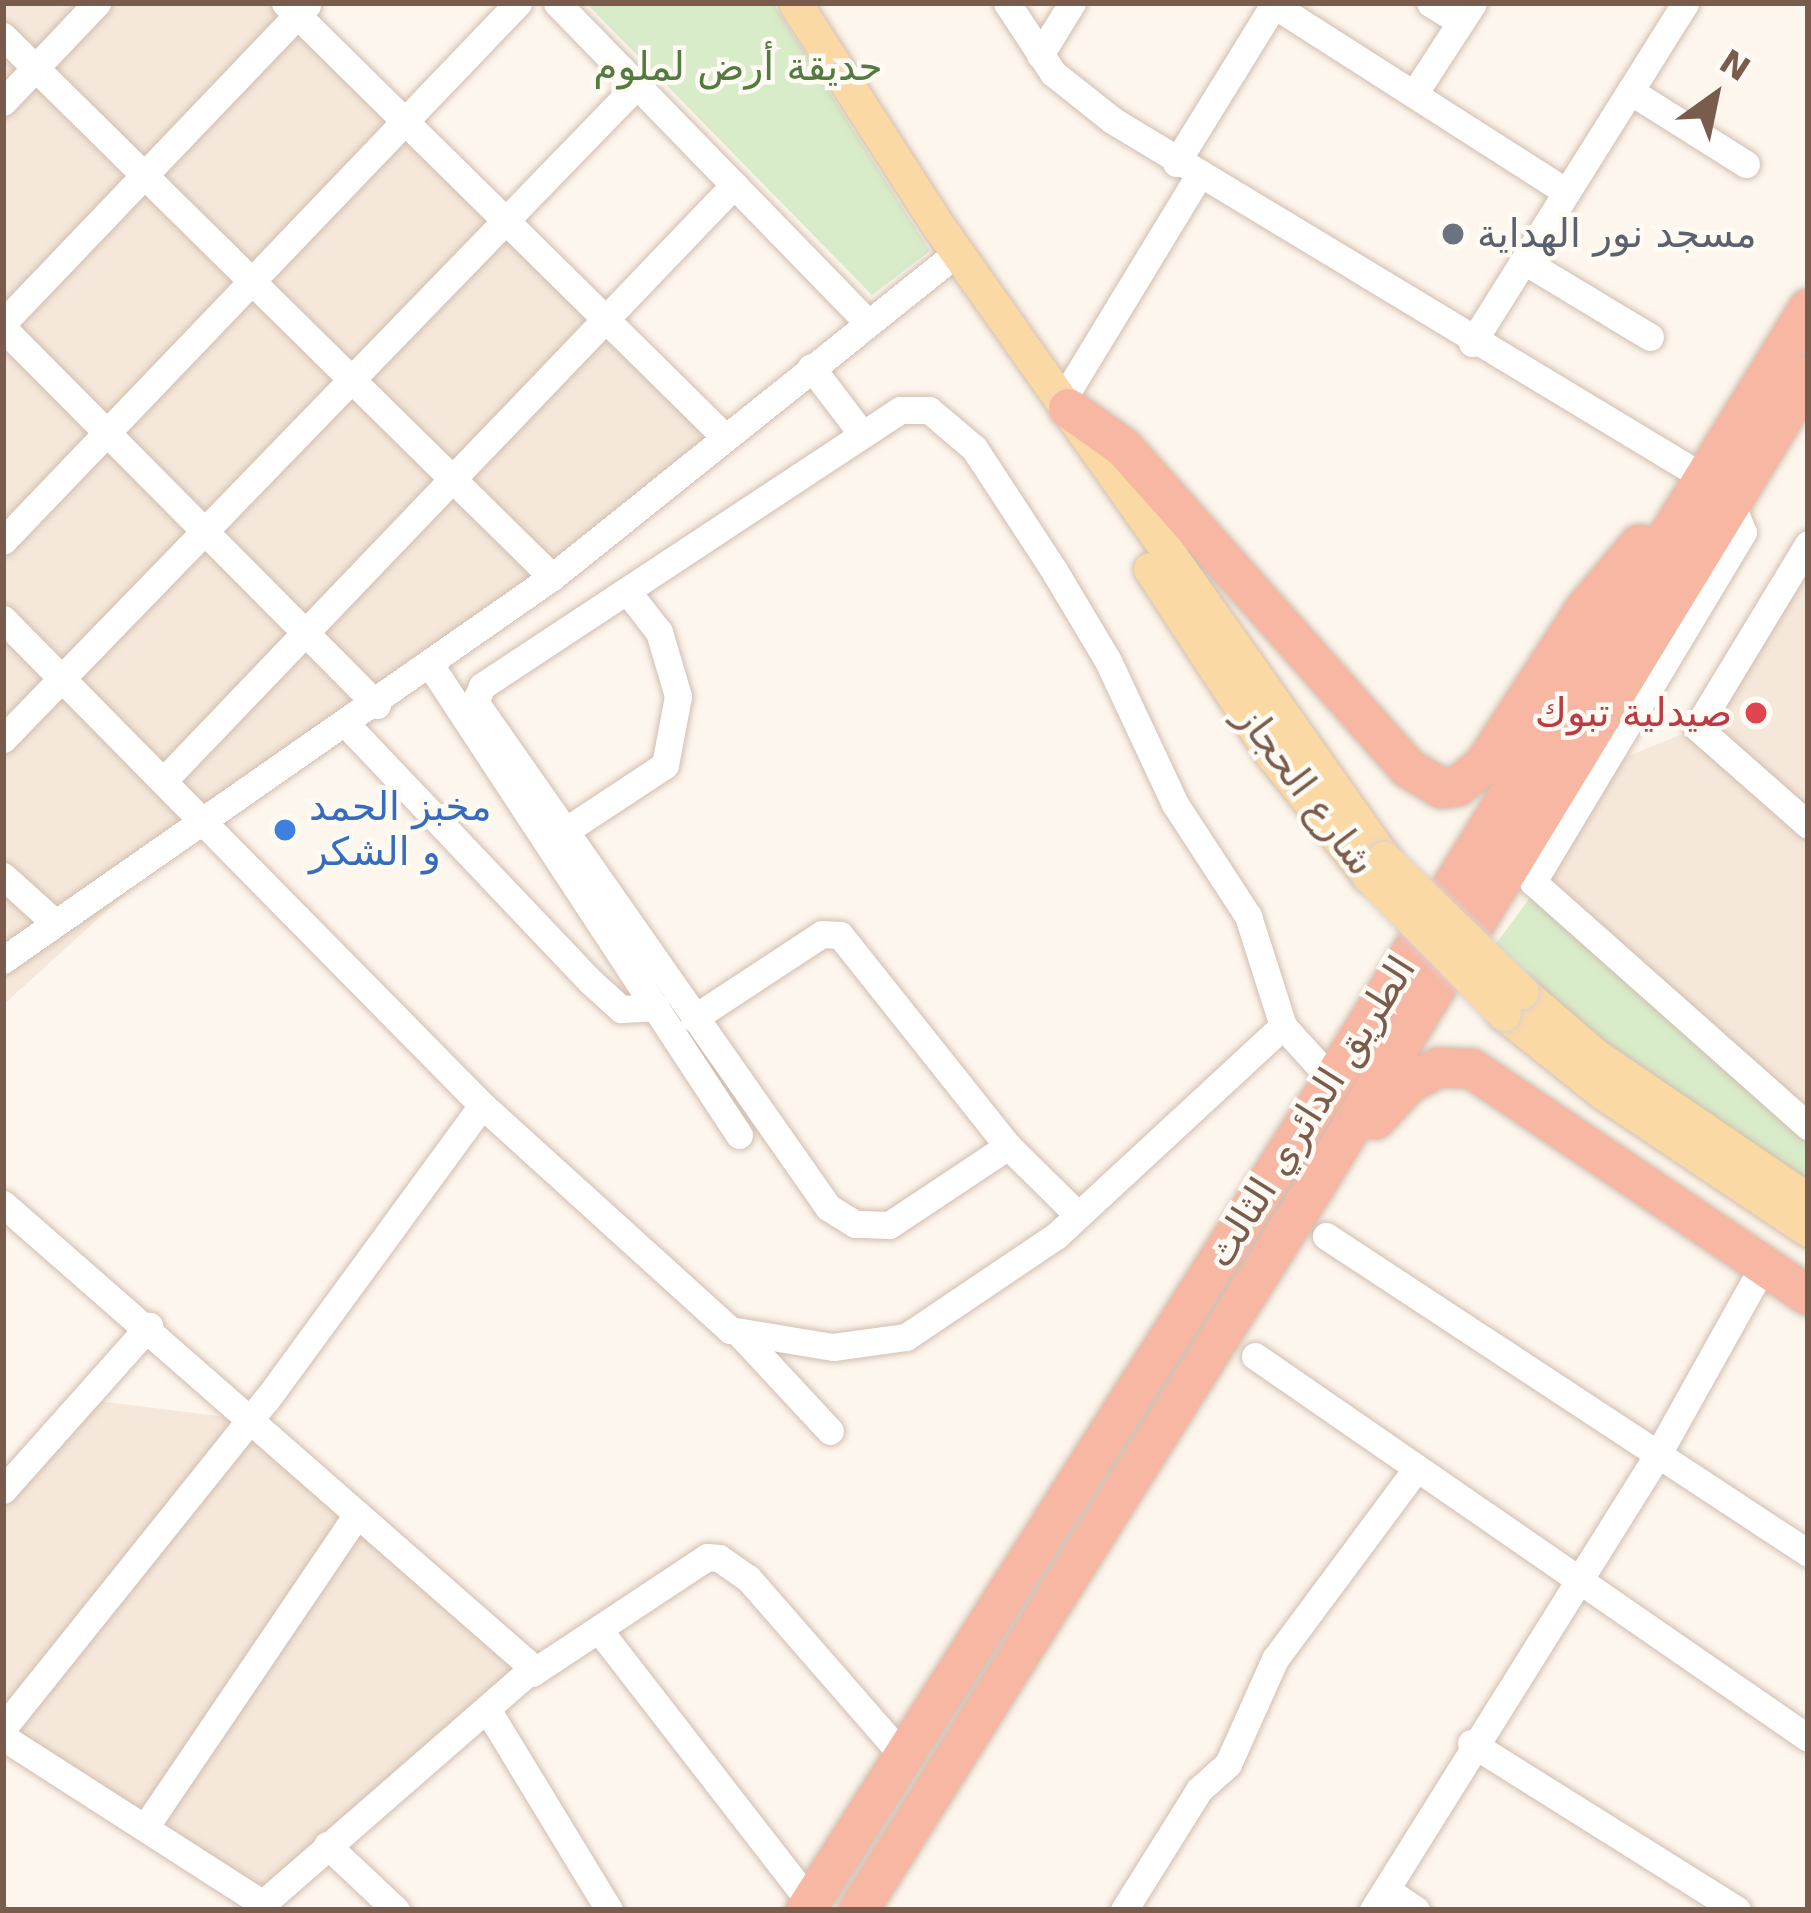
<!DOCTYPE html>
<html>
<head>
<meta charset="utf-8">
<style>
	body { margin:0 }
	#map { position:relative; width:1811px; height:1913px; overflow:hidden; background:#fdf6ec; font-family:"DejaVu Sans","Noto Naskh Arabic",sans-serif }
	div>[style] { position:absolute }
	.residential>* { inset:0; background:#f5e8da }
	.green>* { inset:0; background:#d8ecc9 }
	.roads { filter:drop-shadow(0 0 3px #d1beb0) drop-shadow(0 0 3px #d1beb0) }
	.minor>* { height:27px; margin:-13.5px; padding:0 13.5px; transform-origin:13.5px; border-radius:13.5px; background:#fff }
	.major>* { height:33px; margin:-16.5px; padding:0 16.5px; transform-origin:16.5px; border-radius:16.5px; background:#fbd9a5 }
	.highway>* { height:39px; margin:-19.5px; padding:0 19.5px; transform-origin:19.5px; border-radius:19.5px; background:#f7b7a3 }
	.bridges { filter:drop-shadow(0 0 3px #dad1cd) drop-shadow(0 0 3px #dad1cd) }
	.major-bridge>* { height:33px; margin:-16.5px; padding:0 16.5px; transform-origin:16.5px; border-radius:16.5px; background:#fbd9a5 }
	.dots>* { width:33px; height:33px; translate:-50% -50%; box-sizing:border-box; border:6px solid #fffaf3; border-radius:50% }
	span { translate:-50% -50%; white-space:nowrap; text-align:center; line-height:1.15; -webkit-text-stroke:9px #fffaf3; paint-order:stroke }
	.park-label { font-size:39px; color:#537a41 }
	.worship-label { font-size:39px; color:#5b616d }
	.left { translate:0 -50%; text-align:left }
	.health-label { font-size:39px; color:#be3a42 }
	.right { translate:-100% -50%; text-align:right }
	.street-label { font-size:39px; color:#7a5c4d }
	.shop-label { font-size:39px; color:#366cbe }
	.frame { position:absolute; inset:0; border:6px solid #7a5c4d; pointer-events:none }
	.north { position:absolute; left:1655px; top:36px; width:120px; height:120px; -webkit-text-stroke:9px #fffaf3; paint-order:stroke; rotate:33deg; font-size:33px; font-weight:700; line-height:48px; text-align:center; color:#7a5c4d }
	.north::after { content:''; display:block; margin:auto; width:42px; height:54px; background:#7a5c4d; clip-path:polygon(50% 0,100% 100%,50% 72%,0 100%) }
</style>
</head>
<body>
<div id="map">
	<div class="residential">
		<i style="clip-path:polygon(3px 3px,284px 3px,724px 436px,207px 820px,3px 1005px)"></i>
		<i style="clip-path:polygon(1808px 549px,1808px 1123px,1537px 890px,1621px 759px,1702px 726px)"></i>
		<i style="clip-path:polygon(82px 1399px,250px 1420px,532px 1669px,261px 1903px,3px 1739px,3px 1484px)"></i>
	</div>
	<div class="green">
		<i style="clip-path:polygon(586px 3px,773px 3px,930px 251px,872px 295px)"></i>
		<i style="clip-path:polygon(1535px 891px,1808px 1126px,1808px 1198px,1486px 957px)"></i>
	</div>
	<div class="roads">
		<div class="minor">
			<i style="left:285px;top:3px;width:617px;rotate:44.61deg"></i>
			<i style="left:557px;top:3px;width:443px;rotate:45.8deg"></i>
			<i style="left:1007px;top:3px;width:84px;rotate:56.7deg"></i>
			<i style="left:1053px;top:73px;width:75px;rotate:38.5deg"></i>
			<i style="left:1112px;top:120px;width:690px;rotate:31.13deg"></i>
			<i style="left:1430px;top:3px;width:36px;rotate:32deg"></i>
			<i style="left:1274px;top:5px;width:347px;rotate:32.6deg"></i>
			<i style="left:3px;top:36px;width:771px;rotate:44.58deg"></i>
			<i style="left:1040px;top:55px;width:61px;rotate:-58.4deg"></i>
			<i style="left:1630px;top:91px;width:137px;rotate:32.2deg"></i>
			<i style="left:1414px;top:94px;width:108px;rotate:-57deg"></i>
			<i style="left:3px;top:102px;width:137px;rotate:-46.5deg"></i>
			<i style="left:1176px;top:163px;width:188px;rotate:-58.3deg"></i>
			<i style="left:1524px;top:261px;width:147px;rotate:31.1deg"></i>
			<i style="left:3px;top:323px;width:440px;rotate:-46.3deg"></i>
			<i style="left:3px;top:328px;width:531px;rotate:45.23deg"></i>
			<i style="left:1472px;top:343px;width:401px;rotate:-57.9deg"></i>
			<i style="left:811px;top:367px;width:84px;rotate:52.7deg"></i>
			<i style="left:1063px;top:399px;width:260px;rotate:-58.7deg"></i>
			<i style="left:1731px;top:503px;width:31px;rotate:68deg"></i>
			<i style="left:1743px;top:532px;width:408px;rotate:121deg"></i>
			<i style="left:1533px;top:882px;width:368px;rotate:41.6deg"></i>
			<i style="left:3px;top:541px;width:745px;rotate:-46.25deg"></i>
			<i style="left:1808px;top:544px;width:214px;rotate:121.2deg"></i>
			<i style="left:1697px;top:727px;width:148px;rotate:41.4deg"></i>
			<i style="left:3px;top:619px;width:682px;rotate:45.42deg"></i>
			<i style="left:482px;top:1105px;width:335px;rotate:42.2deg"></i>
			<i style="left:730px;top:1330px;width:104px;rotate:9.4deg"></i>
			<i style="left:833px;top:1347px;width:74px;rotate:-7.8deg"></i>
			<i style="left:906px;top:1337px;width:181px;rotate:-34deg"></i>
			<i style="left:1056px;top:1236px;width:309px;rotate:-42.8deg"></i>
			<i style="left:431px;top:666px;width:561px;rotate:56.71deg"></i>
			<i style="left:347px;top:725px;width:353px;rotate:46.5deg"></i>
			<i style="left:590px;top:981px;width:42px;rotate:42.1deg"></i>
			<i style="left:621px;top:1009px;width:35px;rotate:-3deg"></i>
			<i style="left:3px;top:739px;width:911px;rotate:-45.89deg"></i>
			<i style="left:165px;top:779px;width:823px;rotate:-46.23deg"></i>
			<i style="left:568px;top:829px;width:116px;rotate:-33.4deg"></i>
			<i style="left:665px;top:765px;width:70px;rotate:-79.3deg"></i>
			<i style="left:678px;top:696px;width:67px;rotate:-106.5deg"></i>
			<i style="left:659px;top:632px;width:52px;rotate:-128deg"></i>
			<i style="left:3px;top:876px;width:67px;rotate:42deg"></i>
			<i style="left:3px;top:960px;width:669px;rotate:-34.9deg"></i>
			<i style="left:552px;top:577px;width:509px;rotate:-38.69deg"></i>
			<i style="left:694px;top:1018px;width:153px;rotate:-33.3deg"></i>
			<i style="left:822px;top:934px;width:18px;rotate:3deg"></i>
			<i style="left:840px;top:935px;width:270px;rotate:51.5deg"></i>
			<i style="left:1008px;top:1146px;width:98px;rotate:44.6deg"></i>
			<i style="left:1008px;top:1146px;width:143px;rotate:146.4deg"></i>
			<i style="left:889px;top:1225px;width:34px;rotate:-178deg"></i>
			<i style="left:855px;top:1224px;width:32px;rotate:-148deg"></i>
			<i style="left:828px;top:1207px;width:616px;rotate:-124.95deg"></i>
			<i style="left:475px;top:702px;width:17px;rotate:-66deg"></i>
			<i style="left:482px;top:686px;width:501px;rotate:-33.44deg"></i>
			<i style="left:900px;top:410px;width:29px"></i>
			<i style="left:929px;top:410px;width:59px;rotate:40.2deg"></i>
			<i style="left:974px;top:448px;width:148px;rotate:56.8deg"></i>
			<i style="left:1055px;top:572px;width:104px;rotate:59.2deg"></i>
			<i style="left:1108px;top:661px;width:158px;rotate:64.9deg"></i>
			<i style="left:1175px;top:804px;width:134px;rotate:56.9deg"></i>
			<i style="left:1248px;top:916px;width:115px;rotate:72.3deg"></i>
			<i style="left:1283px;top:1026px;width:73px;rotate:47.8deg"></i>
			<i style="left:3px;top:1204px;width:704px;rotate:41.2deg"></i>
			<i style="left:533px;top:1668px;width:368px;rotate:138.9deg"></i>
			<i style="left:1326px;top:1236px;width:577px;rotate:33.33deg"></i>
			<i style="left:738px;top:1332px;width:135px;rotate:47.1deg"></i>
			<i style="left:1255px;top:1356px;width:672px;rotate:34.64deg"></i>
			<i style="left:3px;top:1490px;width:220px;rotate:-48.3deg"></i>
			<i style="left:599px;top:1630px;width:344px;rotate:52.2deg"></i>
			<i style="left:532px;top:1673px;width:210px;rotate:-33.5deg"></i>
			<i style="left:707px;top:1557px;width:12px;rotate:5deg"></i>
			<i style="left:719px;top:1558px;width:35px;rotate:35deg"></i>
			<i style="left:748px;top:1578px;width:240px;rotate:48.9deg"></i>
			<i style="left:490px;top:1714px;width:229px;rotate:58.7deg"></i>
			<i style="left:3px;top:1728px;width:422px;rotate:-51.3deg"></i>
			<i style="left:267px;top:1399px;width:364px;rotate:-53.8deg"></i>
			<i style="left:3px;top:1737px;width:308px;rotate:32.7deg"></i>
			<i style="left:1471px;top:1743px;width:314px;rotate:32.1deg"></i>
			<i style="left:146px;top:1826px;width:377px;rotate:-55.9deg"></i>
			<i style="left:327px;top:1845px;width:95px;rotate:43.3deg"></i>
			<i style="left:1388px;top:1891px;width:34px;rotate:34deg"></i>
			<i style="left:1124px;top:1910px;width:142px;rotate:-58deg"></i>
			<i style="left:1199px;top:1790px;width:39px;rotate:-42deg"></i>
			<i style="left:1228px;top:1764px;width:115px;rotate:-65.9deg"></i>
			<i style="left:1275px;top:1659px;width:237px;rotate:-53.4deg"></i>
			<i style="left:1373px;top:1910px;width:538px;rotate:-57.99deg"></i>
			<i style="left:1658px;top:1454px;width:213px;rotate:-60.8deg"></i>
		</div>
		<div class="major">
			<i style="left:795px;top:3px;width:266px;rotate:57.3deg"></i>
			<i style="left:939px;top:227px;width:772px;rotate:54.81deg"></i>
			<i style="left:1150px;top:569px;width:224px;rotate:56.7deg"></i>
			<i style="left:1273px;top:756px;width:152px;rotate:51.4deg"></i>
			<i style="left:1522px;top:992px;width:96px;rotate:40.8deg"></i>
			<i style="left:1595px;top:1055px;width:258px;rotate:34.2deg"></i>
			<i style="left:1504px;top:1014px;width:127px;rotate:38.6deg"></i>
			<i style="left:1603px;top:1093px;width:247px;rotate:33.8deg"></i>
		</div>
		<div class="highway">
			<i style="left:1068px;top:408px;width:67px;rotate:35.3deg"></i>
			<i style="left:1123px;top:447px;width:429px;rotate:48.4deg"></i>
			<i style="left:1408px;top:768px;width:39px;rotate:31deg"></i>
			<i style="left:1441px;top:788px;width:16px;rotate:-7deg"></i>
			<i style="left:1457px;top:786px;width:33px;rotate:-39deg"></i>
			<i style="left:1483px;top:765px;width:187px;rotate:-57deg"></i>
			<i style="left:1585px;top:608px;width:84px;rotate:-49.8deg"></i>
			<i style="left:1375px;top:1119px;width:49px;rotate:-47.5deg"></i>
			<i style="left:1408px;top:1083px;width:34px;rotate:-28deg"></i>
			<i style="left:1438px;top:1067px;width:33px;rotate:2deg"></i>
			<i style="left:1471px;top:1068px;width:406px;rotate:34deg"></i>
			<i style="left:805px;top:1910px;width:983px;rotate:-57.59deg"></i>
			<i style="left:1332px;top:1080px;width:907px;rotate:-58.34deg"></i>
			<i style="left:858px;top:1910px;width:853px;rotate:-57.78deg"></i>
			<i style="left:1313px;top:1188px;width:951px;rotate:-58.63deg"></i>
		</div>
	</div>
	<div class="bridges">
		<div class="major-bridge">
			<i style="left:1384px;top:858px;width:192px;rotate:44.2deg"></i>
			<i style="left:1368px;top:875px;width:194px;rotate:45.6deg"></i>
		</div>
	</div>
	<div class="dots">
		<i style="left:1453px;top:234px;background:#6b7280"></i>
		<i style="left:1756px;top:713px;background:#e0444e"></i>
		<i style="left:285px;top:830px;background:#3f7fe0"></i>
	</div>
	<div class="park-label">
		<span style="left:738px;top:67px">حديقة أرض لملوم</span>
	</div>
	<div class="worship-label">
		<span class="left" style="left:1477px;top:234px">مسجد نور الهداية</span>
	</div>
	<div class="health-label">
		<span class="right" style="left:1732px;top:713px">صيدلية تبوك</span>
	</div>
	<div class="street-label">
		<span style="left:1305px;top:790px;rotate:53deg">شارع الحجاز</span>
		<span style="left:1311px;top:1112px;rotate:-58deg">الطريق الدائري الثالث</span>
	</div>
	<div class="shop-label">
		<span class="left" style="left:309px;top:830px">مخبز الحمد<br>و الشكر</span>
	</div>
	<div class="frame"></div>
	<div class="north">N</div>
</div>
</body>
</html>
